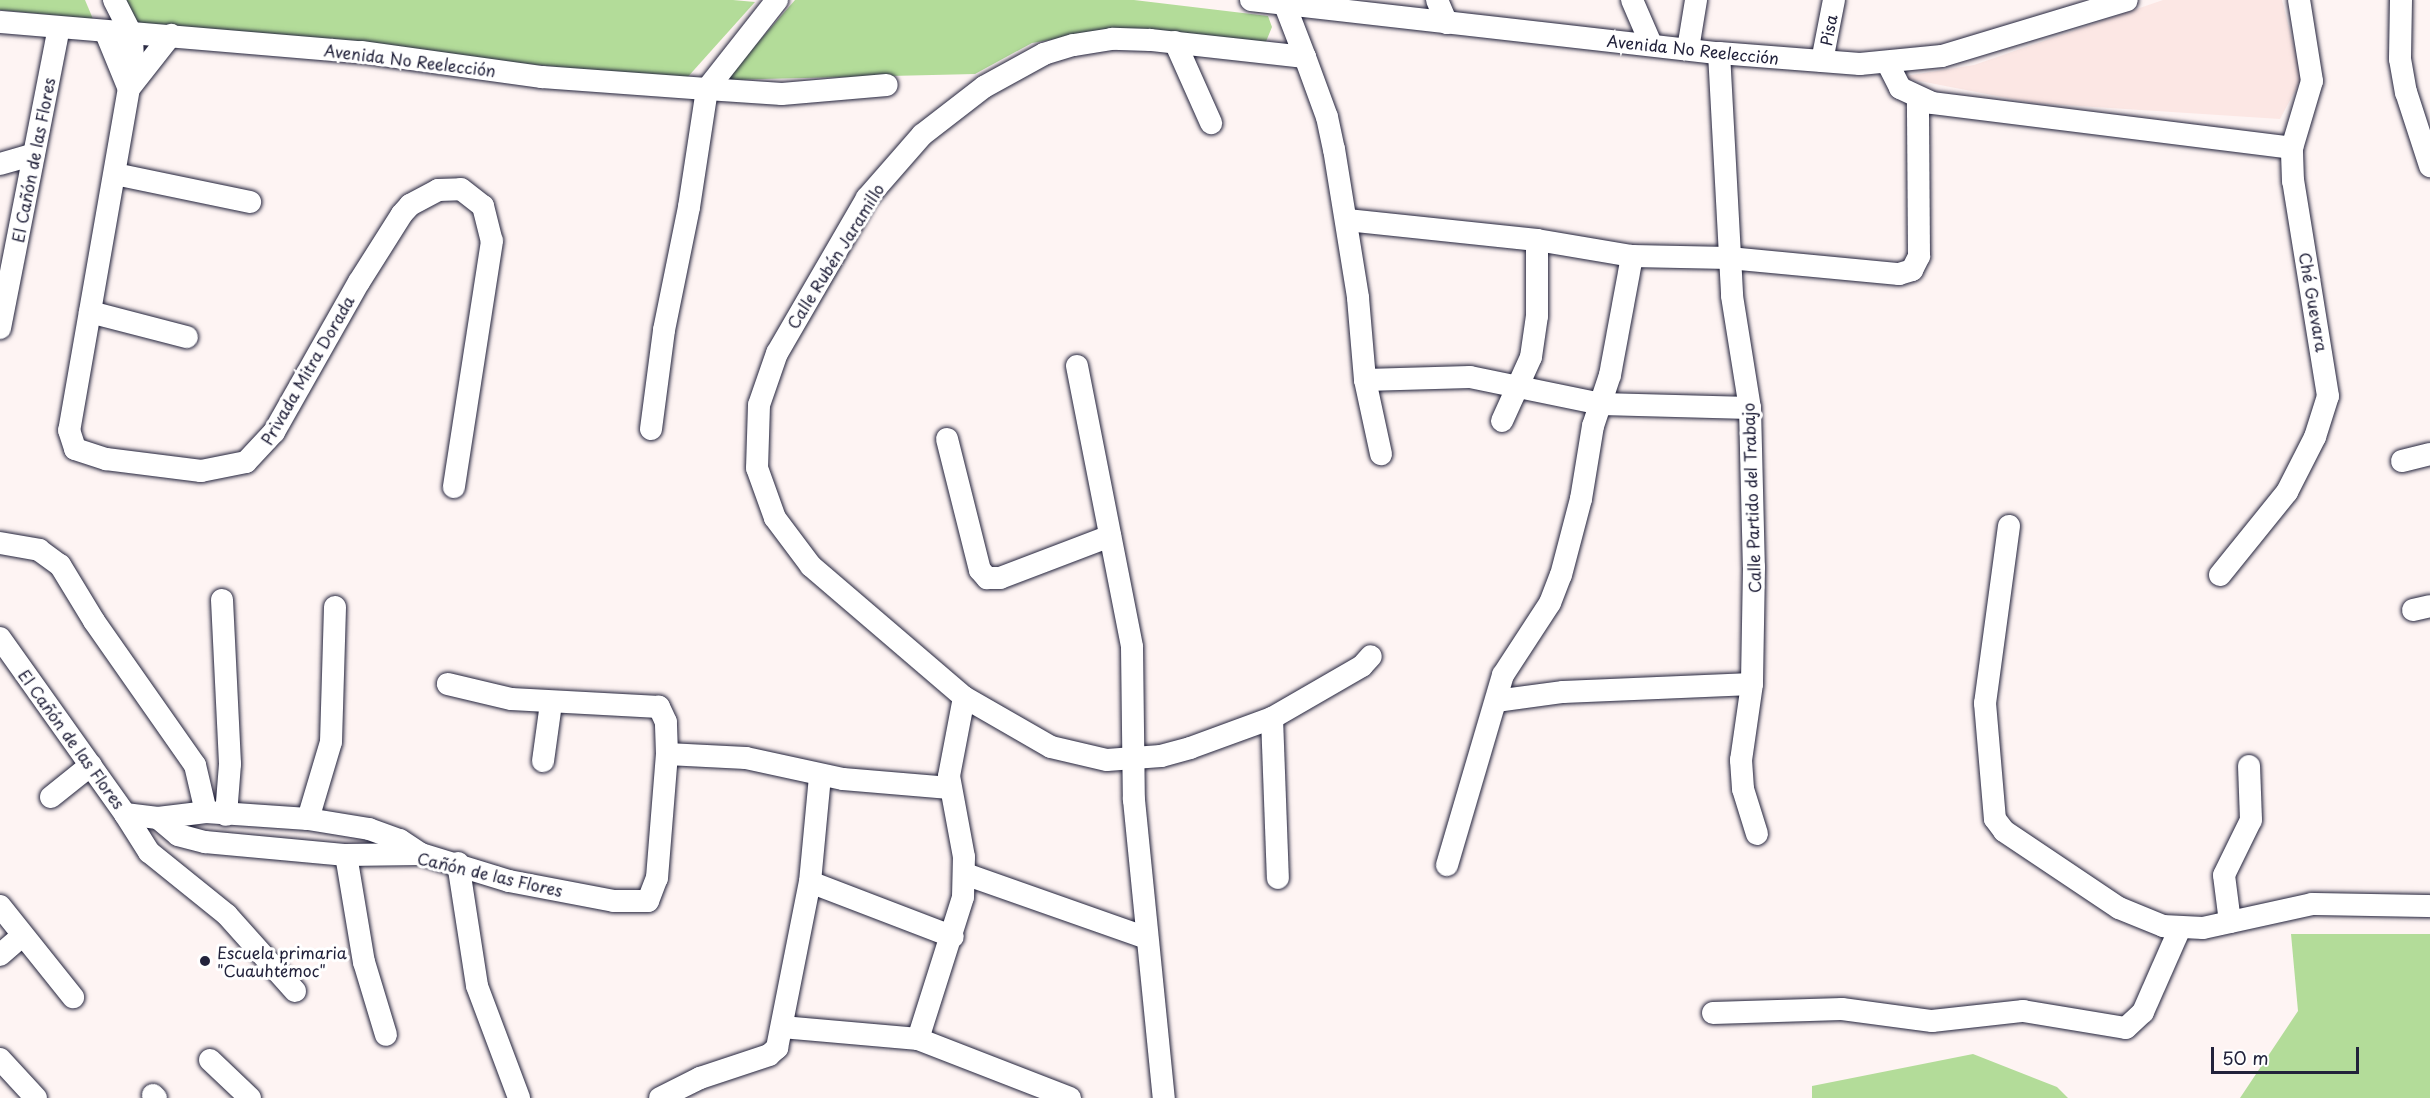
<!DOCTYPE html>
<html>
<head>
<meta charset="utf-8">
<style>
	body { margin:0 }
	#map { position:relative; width:2430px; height:1098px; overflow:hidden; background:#fef4f3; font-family:"Playpen Sans",sans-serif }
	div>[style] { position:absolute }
	.built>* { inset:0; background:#fce7e4 }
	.green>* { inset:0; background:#b3dc99 }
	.roads { filter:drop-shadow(0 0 2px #22223b) drop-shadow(0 0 2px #22223b) }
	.minor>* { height:22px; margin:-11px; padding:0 11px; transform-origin:11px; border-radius:11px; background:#fff }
	.dots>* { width:16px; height:16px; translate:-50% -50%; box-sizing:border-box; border:3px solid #fff; border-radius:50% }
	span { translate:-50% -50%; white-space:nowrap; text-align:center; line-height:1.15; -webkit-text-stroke:6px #fff; paint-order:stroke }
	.street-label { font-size:16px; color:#22223b }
	.poi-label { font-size:16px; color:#22223b }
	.left { translate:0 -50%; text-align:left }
	.scale { position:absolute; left:2211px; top:1047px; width:148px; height:27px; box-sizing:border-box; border:3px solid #22223b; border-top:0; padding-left:8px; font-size:18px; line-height:21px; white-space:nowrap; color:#22223b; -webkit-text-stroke:4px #fff; paint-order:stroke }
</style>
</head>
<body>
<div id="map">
	<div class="built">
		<i style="clip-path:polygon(2163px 0,2282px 0,2302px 78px,2280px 119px,2033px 103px,1899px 77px,1974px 65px)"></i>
	</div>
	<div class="green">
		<i style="clip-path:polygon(0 0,85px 0,93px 19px,0 10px)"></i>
		<i style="clip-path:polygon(124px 0,733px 0,755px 2px,685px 80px,136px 24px)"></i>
		<i style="clip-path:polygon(795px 0,1134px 0,1268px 16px,1272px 27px,1265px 44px,1103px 31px,1032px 43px,975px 74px,725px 80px)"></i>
		<i style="clip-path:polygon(2291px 934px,2430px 934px,2430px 1098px,2240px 1098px,2298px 1011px)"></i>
		<i style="clip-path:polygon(1973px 1054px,2057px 1087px,2068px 1098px,1812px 1098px,1812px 1086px)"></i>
	</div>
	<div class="roads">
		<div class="minor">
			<i style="left:114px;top:0;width:39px;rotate:63deg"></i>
			<i style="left:132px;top:35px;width:30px;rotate:88deg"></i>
			<i style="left:133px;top:65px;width:371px;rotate:99.9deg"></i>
			<i style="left:69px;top:430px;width:20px;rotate:72deg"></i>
			<i style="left:75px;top:449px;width:33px;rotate:18deg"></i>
			<i style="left:106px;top:459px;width:96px;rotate:7.2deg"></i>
			<i style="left:201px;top:471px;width:46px;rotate:-11.3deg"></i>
			<i style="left:246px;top:462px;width:41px;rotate:-47deg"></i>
			<i style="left:274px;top:432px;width:172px;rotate:-60.5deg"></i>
			<i style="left:359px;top:282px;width:80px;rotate:-57.7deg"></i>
			<i style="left:402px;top:214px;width:12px;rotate:-48deg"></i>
			<i style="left:410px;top:205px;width:32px;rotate:-28deg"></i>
			<i style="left:438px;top:190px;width:23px;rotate:-2deg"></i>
			<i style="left:461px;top:189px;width:28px;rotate:38deg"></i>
			<i style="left:483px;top:206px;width:36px;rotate:76deg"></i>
			<i style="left:492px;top:241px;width:249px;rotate:98.8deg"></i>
			<i style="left:1251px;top:0;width:471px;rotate:6.5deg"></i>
			<i style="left:1719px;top:53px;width:141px;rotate:4.5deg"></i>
			<i style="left:1860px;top:64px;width:82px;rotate:-5.6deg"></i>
			<i style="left:1942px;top:56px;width:193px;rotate:-16.8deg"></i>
			<i style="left:1283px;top:0;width:61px;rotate:68.9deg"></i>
			<i style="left:1305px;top:57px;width:156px;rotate:-173.7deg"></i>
			<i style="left:1150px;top:40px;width:38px;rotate:-178deg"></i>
			<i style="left:1112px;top:39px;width:39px;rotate:171deg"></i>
			<i style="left:1073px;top:45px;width:30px;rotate:163deg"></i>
			<i style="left:1044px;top:54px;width:68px;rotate:151.2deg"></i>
			<i style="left:984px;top:87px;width:78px;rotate:142.3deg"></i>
			<i style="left:922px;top:135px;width:84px;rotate:131.1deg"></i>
			<i style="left:867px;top:198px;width:179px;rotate:120.1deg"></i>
			<i style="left:777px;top:353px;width:55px;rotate:109.1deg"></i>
			<i style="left:759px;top:405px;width:63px;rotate:91.8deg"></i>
			<i style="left:757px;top:468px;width:53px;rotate:70.2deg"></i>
			<i style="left:775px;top:518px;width:60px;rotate:53.1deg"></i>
			<i style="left:811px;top:566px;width:201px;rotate:40.6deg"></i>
			<i style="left:964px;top:697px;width:100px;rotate:29.9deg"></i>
			<i style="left:1051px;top:747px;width:57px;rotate:13.1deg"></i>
			<i style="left:1107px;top:760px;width:54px;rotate:-4.2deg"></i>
			<i style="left:1161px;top:756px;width:30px;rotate:-15deg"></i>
			<i style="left:1190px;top:748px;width:87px;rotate:-20.1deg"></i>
			<i style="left:1272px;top:718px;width:104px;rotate:-30deg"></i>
			<i style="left:1362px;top:666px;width:13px;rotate:-48deg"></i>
			<i style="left:1437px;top:0;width:25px;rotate:67deg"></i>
			<i style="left:1632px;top:0;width:48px;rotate:66.6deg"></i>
			<i style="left:2401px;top:0;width:59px;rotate:91deg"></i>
			<i style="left:2400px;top:59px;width:34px;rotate:80deg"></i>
			<i style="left:2406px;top:92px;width:78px;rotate:72deg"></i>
			<i style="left:0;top:22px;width:362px;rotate:4.8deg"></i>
			<i style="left:361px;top:52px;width:183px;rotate:7.9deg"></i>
			<i style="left:542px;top:77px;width:165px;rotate:4.2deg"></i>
			<i style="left:707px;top:89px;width:113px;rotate:-51.8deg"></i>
			<i style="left:106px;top:33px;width:58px;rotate:67.8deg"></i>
			<i style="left:1175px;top:42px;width:89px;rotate:66deg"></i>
			<i style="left:1688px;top:49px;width:50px;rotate:-80.7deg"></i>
			<i style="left:1719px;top:53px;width:243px;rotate:86.9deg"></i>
			<i style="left:1732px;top:296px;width:113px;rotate:80.9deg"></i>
			<i style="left:1750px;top:408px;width:159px;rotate:88.6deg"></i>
			<i style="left:1754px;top:567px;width:117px;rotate:91deg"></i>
			<i style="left:1752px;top:684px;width:77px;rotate:98.2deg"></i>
			<i style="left:1741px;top:760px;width:29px;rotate:86deg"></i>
			<i style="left:1743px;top:789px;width:47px;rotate:72.7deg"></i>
			<i style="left:1305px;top:57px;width:64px;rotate:69.9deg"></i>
			<i style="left:1327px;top:117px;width:33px;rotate:78deg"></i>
			<i style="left:1334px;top:149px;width:151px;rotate:80.8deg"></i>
			<i style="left:1358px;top:298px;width:82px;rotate:85.1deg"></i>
			<i style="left:1365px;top:380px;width:76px;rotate:77.8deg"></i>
			<i style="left:1822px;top:61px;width:62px;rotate:-78.9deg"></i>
			<i style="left:1888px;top:64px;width:27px;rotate:63deg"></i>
			<i style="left:1900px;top:88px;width:35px;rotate:25deg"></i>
			<i style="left:1932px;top:103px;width:363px;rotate:7.1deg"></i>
			<i style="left:131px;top:86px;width:65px;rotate:-51.9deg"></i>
			<i style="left:0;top:164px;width:35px;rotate:-16deg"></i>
			<i style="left:115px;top:174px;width:138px;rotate:11.7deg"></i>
			<i style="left:1347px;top:220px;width:191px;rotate:6deg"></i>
			<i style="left:1537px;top:240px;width:96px;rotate:9.6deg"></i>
			<i style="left:1632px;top:256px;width:97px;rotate:1.2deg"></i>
			<i style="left:1729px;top:258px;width:171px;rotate:5.4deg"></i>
			<i style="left:1899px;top:274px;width:14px;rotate:-17deg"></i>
			<i style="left:1912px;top:270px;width:16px;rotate:-63deg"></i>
			<i style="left:1919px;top:256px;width:157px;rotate:-90.4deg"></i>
			<i style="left:90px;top:312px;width:100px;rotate:14.5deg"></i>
			<i style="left:0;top:328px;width:306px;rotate:-78.9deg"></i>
			<i style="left:1077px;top:366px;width:286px;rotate:78.9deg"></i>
			<i style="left:1132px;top:647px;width:153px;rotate:89.3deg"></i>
			<i style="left:1134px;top:800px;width:300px;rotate:84.3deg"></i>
			<i style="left:1365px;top:380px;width:105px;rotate:-1.6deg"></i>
			<i style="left:1470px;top:377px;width:134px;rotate:11.6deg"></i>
			<i style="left:1601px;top:404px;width:149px;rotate:1.5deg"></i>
			<i style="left:1502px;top:421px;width:70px;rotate:-65.6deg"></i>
			<i style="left:1531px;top:357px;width:41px;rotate:-81.7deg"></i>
			<i style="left:1537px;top:316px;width:76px;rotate:-90deg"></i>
			<i style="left:651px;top:429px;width:100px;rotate:-82.5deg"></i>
			<i style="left:664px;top:330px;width:126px;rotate:-78.5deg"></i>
			<i style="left:689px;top:207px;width:119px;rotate:-81.3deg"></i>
			<i style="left:707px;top:89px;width:75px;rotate:3.8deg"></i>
			<i style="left:782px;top:94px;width:105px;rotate:-4.9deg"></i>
			<i style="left:947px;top:439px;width:135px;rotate:75.9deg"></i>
			<i style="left:980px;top:570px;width:11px;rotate:49deg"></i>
			<i style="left:987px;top:578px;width:13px"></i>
			<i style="left:1000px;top:578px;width:118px;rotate:-20.9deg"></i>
			<i style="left:2402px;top:461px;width:29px;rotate:-14deg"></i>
			<i style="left:2009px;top:526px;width:179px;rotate:97.7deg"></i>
			<i style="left:1985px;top:703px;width:116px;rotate:85.1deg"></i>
			<i style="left:1995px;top:819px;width:15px;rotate:53deg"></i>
			<i style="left:2004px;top:831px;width:138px;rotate:33.8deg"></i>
			<i style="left:2119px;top:908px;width:48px;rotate:22.2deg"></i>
			<i style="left:2163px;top:926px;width:40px;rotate:2.9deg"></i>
			<i style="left:2203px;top:928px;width:112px;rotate:-12.4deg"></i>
			<i style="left:2312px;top:904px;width:118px;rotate:1deg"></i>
			<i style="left:0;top:543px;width:40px;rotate:10deg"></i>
			<i style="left:39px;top:550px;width:26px;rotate:36deg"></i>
			<i style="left:60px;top:565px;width:66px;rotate:58.7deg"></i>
			<i style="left:94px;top:621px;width:176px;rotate:55deg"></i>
			<i style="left:195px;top:765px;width:48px;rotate:76.8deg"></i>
			<i style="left:2220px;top:575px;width:107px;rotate:-51.1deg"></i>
			<i style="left:2287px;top:492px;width:62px;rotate:-63deg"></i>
			<i style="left:2315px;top:437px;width:43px;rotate:-72.4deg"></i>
			<i style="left:2328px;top:396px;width:218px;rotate:-99.2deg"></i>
			<i style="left:2293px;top:181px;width:33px;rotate:-92deg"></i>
			<i style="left:2292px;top:148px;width:70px;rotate:-73.4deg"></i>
			<i style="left:2312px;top:81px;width:82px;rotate:-99.1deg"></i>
			<i style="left:222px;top:600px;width:164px;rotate:87.2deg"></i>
			<i style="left:230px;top:764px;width:51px;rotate:94.5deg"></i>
			<i style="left:2413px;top:610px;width:17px;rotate:-13deg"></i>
			<i style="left:0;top:638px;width:216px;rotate:54.6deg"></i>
			<i style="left:125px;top:814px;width:33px;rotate:7deg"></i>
			<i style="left:158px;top:818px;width:48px;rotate:-7.1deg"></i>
			<i style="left:206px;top:812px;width:102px;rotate:3.9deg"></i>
			<i style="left:308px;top:819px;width:62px;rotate:9.3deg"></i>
			<i style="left:369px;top:829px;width:33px;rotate:20deg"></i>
			<i style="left:400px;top:840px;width:25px;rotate:34deg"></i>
			<i style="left:1496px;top:701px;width:68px;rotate:-7.7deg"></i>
			<i style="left:1563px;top:692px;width:189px;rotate:-2.4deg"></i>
			<i style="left:1272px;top:718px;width:160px;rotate:87.9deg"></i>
			<i style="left:667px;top:754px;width:79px;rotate:2.9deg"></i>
			<i style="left:746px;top:758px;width:99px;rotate:12.2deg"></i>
			<i style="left:843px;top:779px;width:107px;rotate:4.8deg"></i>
			<i style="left:543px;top:761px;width:59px;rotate:-82.1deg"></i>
			<i style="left:51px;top:797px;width:51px;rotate:-38.7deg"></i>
			<i style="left:125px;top:814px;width:45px;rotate:57.7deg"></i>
			<i style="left:149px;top:852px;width:100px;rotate:38.9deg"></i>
			<i style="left:227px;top:915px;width:102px;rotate:48.2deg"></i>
			<i style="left:158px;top:818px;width:26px;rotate:40deg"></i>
			<i style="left:178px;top:835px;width:28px;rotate:15deg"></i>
			<i style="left:205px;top:842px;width:142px;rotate:5.3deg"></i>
			<i style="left:346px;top:855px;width:75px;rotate:-0.8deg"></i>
			<i style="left:421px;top:854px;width:92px;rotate:17.1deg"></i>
			<i style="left:509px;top:881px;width:107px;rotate:10.8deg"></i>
			<i style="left:614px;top:901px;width:34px"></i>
			<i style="left:648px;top:901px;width:25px;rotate:-69deg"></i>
			<i style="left:657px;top:878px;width:124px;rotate:-85.4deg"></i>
			<i style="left:667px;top:754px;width:32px;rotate:-92deg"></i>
			<i style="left:666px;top:722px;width:17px;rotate:-115deg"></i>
			<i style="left:659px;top:707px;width:148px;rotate:-176.9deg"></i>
			<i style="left:511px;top:699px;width:65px;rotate:-166.6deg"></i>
			<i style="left:308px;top:819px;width:80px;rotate:-73.4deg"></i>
			<i style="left:331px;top:742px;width:135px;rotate:-88.3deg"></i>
			<i style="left:346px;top:855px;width:109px;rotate:80.5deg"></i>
			<i style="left:364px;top:962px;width:76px;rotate:73.2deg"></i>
			<i style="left:458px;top:863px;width:124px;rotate:81.2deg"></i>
			<i style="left:477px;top:986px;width:120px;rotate:69.4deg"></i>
			<i style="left:1447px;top:865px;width:198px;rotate:-73.6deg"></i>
			<i style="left:1503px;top:675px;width:86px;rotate:-56.9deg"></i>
			<i style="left:1550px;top:603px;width:30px;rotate:-69deg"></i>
			<i style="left:1561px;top:575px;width:79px;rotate:-75.3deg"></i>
			<i style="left:1581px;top:499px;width:74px;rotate:-80.7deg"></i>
			<i style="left:1593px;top:426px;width:54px;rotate:-71.6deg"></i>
			<i style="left:1610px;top:375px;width:121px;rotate:-79.5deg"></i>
			<i style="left:965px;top:874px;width:193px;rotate:19.4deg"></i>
			<i style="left:810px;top:882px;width:153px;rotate:21deg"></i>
			<i style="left:0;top:906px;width:117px;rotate:51.3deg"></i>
			<i style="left:2230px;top:922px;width:47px;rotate:-97.3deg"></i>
			<i style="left:2224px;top:875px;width:61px;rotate:-63.9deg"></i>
			<i style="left:2251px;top:820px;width:54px;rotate:-92.1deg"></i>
			<i style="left:0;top:955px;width:29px;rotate:-41deg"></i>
			<i style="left:1713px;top:1013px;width:129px;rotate:-1.8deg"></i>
			<i style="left:1842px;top:1009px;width:91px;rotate:7.6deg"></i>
			<i style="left:1932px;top:1021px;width:92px;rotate:-6.3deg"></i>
			<i style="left:2023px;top:1011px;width:104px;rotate:9.4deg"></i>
			<i style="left:2126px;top:1028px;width:23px;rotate:-43deg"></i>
			<i style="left:2143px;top:1012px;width:92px;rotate:-66.2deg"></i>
			<i style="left:782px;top:1027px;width:137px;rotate:5deg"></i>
			<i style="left:918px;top:1039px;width:163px;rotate:21.2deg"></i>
			<i style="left:918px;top:1039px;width:149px;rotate:-72.4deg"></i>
			<i style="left:963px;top:897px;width:40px;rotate:-88.6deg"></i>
			<i style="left:964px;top:857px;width:82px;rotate:-100.5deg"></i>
			<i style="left:949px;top:776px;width:80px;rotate:-79.2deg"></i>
			<i style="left:0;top:1059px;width:53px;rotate:47.3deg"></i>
			<i style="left:210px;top:1060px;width:55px;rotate:43.5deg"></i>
			<i style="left:153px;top:1095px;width:4px;rotate:45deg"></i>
			<i style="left:660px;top:1098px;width:45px;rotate:-26.6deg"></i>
			<i style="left:700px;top:1078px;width:73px;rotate:-18.4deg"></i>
			<i style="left:769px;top:1055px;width:11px;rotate:-41deg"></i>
			<i style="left:777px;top:1048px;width:169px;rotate:-78.8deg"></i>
			<i style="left:810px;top:882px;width:106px;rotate:-84.6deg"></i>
		</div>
	</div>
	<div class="dots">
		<i style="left:205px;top:961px;background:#22223b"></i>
	</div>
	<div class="street-label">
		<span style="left:1828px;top:30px;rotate:-79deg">Pisa</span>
		<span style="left:1693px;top:49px;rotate:6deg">Avenida No Reelección</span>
		<span style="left:410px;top:60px;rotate:7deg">Avenida No Reelección</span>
		<span style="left:33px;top:160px;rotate:-79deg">El Cañón de las Flores</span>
		<span style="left:835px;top:256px;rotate:-58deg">Calle Rubén Jaramillo</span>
		<span style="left:2314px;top:302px;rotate:80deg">Ché Guevara</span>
		<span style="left:307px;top:370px;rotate:-60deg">Privada Mitra Dorada</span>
		<span style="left:1751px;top:498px;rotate:-92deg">Calle Partido del Trabajo</span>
		<span style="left:72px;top:739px;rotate:54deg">El Cañón de las Flores</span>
		<span style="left:490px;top:874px;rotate:13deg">Cañón de las Flores</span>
	</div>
	<div class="poi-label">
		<span class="left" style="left:217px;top:961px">Escuela primaria<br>"Cuauhtémoc"</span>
	</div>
	<div class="scale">50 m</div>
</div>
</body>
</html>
